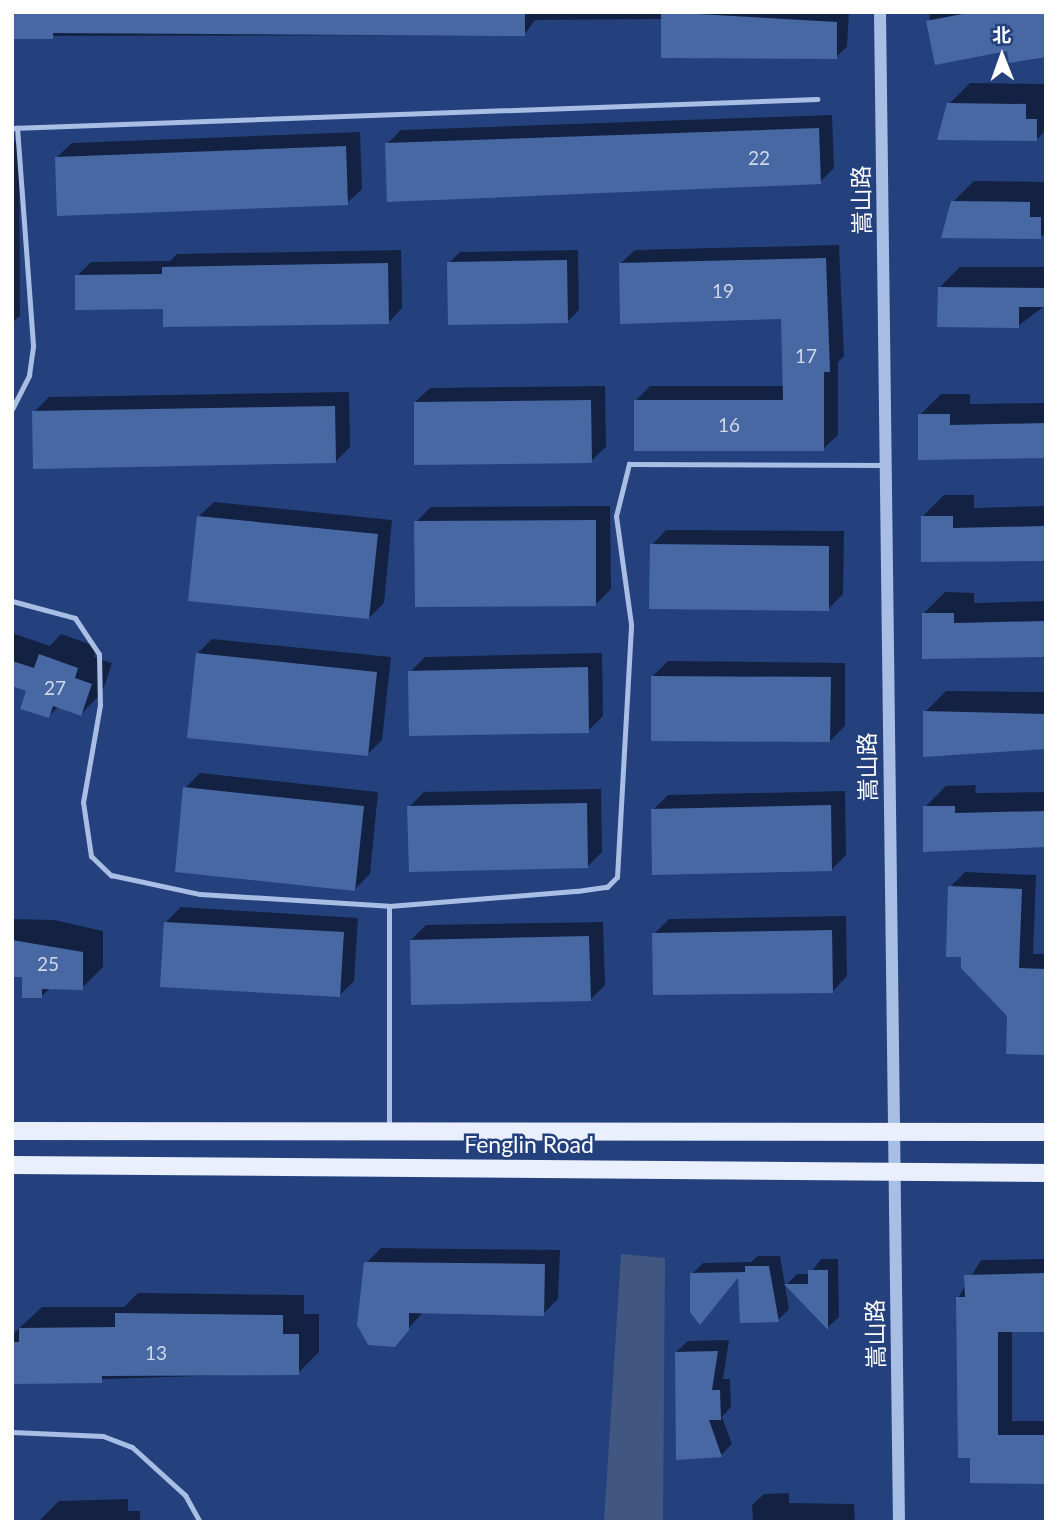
<!DOCTYPE html>
<html>
<head>
<meta charset="utf-8">
<style>
	body { margin:0 }
	#map { position:relative; width:1058px; height:1534px; overflow:hidden; background:#24417d; font-family:Lato,"Noto Sans SC",sans-serif }
	div>[style] { position:absolute }
	.water>* { inset:0; background:#415782 }
	.shadow>* { inset:0; background:#0007 }
	.building>* { inset:0; background:#4868a4 }
	.service>* { height:5px; margin:-2.5px; padding:0 2.5px; transform-origin:2.5px; border-radius:2.5px; background:#a9bee5 }
	.tertiary>* { height:12px; margin:-6px; padding:0 6px; transform-origin:6px; border-radius:6px; background:#a9bee5 }
	.primary>* { height:18px; margin:-9px; padding:0 9px; transform-origin:9px; border-radius:9px; background:#e9effd }
	span { translate:-50% -50%; white-space:nowrap; text-align:center; line-height:1.15; -webkit-text-stroke:5px #24417d; paint-order:stroke }
	.number-label { font-size:19px; color:#d1d9e8 }
	.number-label span { -webkit-text-stroke-width:0 }
	.street-label { font-size:23px; color:#fff }
	.frame { position:absolute; inset:0; border:14px solid #fff; pointer-events:none }
	.north { position:absolute; left:967px; top:21px; width:70px; height:70px; -webkit-text-stroke:5px #24417d; paint-order:stroke; rotate:359deg; font-size:19px; font-weight:700; line-height:28px; text-align:center; color:#fff }
	.north::after { content:''; display:block; margin:auto; width:24px; height:32px; background:#fff; clip-path:polygon(50% 0,100% 100%,50% 72%,0 100%) }
</style>
</head>
<body>
<div id="map">
	<div class="water">
		<i style="clip-path:polygon(621px 1254px,665px 1258px,663px 1522px,604px 1522px)"></i>
	</div>
	<div class="shadow">
		<i style="clip-path:polygon(12px 12px,849px 12px,847px 47px,836px 57px,663px 19px,535px 20px,524px 35px,12px 36px)"></i>
		<i style="clip-path:polygon(929px 12px,1046px 12px,1008px 48px,936px 63px)"></i>
		<i style="clip-path:polygon(970px 83px,1046px 84px,1046px 130px,1036px 140px,939px 138px,949px 104px)"></i>
		<i style="clip-path:polygon(832px 115px,834px 168px,820px 182px,387px 144px,401px 130px)"></i>
		<i style="clip-path:polygon(360px 132px,362px 189px,347px 203px,57px 157px,72px 143px)"></i>
		<i style="clip-path:polygon(12px 142px,19px 142px,20px 316px,12px 323px)"></i>
		<i style="clip-path:polygon(974px 181px,1046px 182px,1046px 232px,1040px 238px,943px 237px,953px 202px)"></i>
		<i style="clip-path:polygon(839px 245px,844px 356px,838px 362px,838px 435px,823px 449px,636px 400px,650px 386px,785px 386px,783px 318px,620px 264px,635px 250px)"></i>
		<i style="clip-path:polygon(401px 250px,402px 308px,389px 322px,164px 307px,77px 276px,91px 262px,170px 261px,177px 254px)"></i>
		<i style="clip-path:polygon(578px 250px,579px 310px,568px 321px,449px 263px,460px 252px)"></i>
		<i style="clip-path:polygon(960px 267px,1046px 267px,1046px 305px,1018px 326px,939px 288px)"></i>
		<i style="clip-path:polygon(605px 386px,606px 447px,591px 461px,415px 402px,430px 388px)"></i>
		<i style="clip-path:polygon(349px 392px,350px 447px,335px 462px,34px 412px,49px 397px)"></i>
		<i style="clip-path:polygon(941px 394px,970px 394px,970px 404px,1046px 403px,1046px 456px,920px 458px,920px 415px)"></i>
		<i style="clip-path:polygon(944px 495px,974px 495px,974px 508px,1046px 506px,1046px 558px,923px 560px,923px 516px)"></i>
		<i style="clip-path:polygon(214px 502px,392px 520px,384px 603px,369px 618px,199px 516px)"></i>
		<i style="clip-path:polygon(610px 506px,611px 589px,596px 604px,416px 522px,431px 507px)"></i>
		<i style="clip-path:polygon(666px 530px,844px 531px,843px 594px,828px 609px,652px 545px)"></i>
		<i style="clip-path:polygon(945px 592px,974px 593px,974px 603px,1046px 601px,1046px 655px,924px 613px)"></i>
		<i style="clip-path:polygon(12px 633px,50px 646px,61px 634px,98px 647px,94px 657px,112px 663px,102px 693px,81px 714px,59px 706px,49px 716px,29px 690px,12px 684px)"></i>
		<i style="clip-path:polygon(212px 639px,391px 657px,382px 740px,367px 755px,197px 654px)"></i>
		<i style="clip-path:polygon(602px 653px,603px 716px,588px 731px,410px 672px,425px 657px)"></i>
		<i style="clip-path:polygon(668px 661px,845px 663px,845px 726px,830px 741px,653px 676px)"></i>
		<i style="clip-path:polygon(946px 691px,1046px 692px,1046px 748px,925px 712px)"></i>
		<i style="clip-path:polygon(200px 773px,378px 792px,370px 874px,355px 889px,185px 788px)"></i>
		<i style="clip-path:polygon(976px 785px,975px 793px,1046px 792px,1046px 846px,925px 807px,946px 786px)"></i>
		<i style="clip-path:polygon(601px 789px,602px 852px,588px 866px,409px 807px,424px 792px)"></i>
		<i style="clip-path:polygon(845px 791px,846px 855px,832px 869px,653px 810px,668px 795px)"></i>
		<i style="clip-path:polygon(965px 872px,1036px 875px,1033px 954px,1046px 954px,1046px 1053px,1008px 1015px,950px 887px)"></i>
		<i style="clip-path:polygon(181px 907px,358px 918px,354px 981px,339px 996px,166px 922px)"></i>
		<i style="clip-path:polygon(846px 916px,847px 976px,833px 991px,654px 934px,669px 919px)"></i>
		<i style="clip-path:polygon(12px 919px,54px 920px,103px 931px,103px 967px,82px 988px,50px 988px,41px 997px,24px 975px,12px 975px)"></i>
		<i style="clip-path:polygon(603px 922px,605px 985px,590px 1000px,411px 940px,426px 925px)"></i>
		<i style="clip-path:polygon(381px 1248px,560px 1250px,558px 1299px,543px 1314px,423px 1312px,394px 1345px,366px 1263px)"></i>
		<i style="clip-path:polygon(758px 1256px,780px 1256px,789px 1309px,778px 1320px,740px 1276px,711px 1311px,692px 1274px,703px 1263px,751px 1262px)"></i>
		<i style="clip-path:polygon(821px 1259px,838px 1259px,839px 1317px,828px 1327px,787px 1284px,797px 1274px,810px 1274px)"></i>
		<i style="clip-path:polygon(1046px 1259px,1046px 1330px,1012px 1330px,1012px 1421px,1046px 1421px,1046px 1482px,972px 1457px,958px 1298px,981px 1260px)"></i>
		<i style="clip-path:polygon(138px 1293px,304px 1295px,304px 1314px,319px 1314px,319px 1352px,298px 1373px,12px 1382px,12px 1335px,42px 1307px,124px 1307px)"></i>
		<i style="clip-path:polygon(729px 1340px,723px 1379px,730px 1379px,731px 1407px,722px 1417px,732px 1444px,721px 1455px,676px 1352px,688px 1341px)"></i>
		<i style="clip-path:polygon(789px 1493px,789px 1503px,854px 1504px,855px 1522px,753px 1522px,752px 1505px,764px 1494px)"></i>
		<i style="clip-path:polygon(128px 1499px,128px 1511px,140px 1511px,140px 1522px,38px 1522px,59px 1501px)"></i>
	</div>
	<div class="building">
		<i style="clip-path:polygon(12px 12px,525px 12px,525px 36px,53px 33px,53px 39px,12px 39px)"></i>
		<i style="clip-path:polygon(661px 12px,837px 22px,837px 59px,661px 58px)"></i>
		<i style="clip-path:polygon(973px 12px,1046px 12px,1046px 57px,1009px 63px,1007px 51px,935px 65px,926px 21px)"></i>
		<i style="clip-path:polygon(947px 103px,1026px 104px,1026px 119px,1037px 119px,1037px 141px,937px 140px)"></i>
		<i style="clip-path:polygon(819px 128px,821px 184px,387px 202px,385px 143px)"></i>
		<i style="clip-path:polygon(346px 146px,348px 205px,57px 216px,55px 157px)"></i>
		<i style="clip-path:polygon(951px 201px,1030px 202px,1030px 217px,1041px 217px,1041px 239px,941px 238px)"></i>
		<i style="clip-path:polygon(826px 258px,830px 372px,824px 372px,824px 451px,634px 451px,634px 400px,783px 400px,781px 319px,620px 324px,619px 263px)"></i>
		<i style="clip-path:polygon(567px 260px,568px 323px,448px 325px,447px 262px)"></i>
		<i style="clip-path:polygon(388px 263px,389px 324px,163px 327px,163px 309px,75px 310px,75px 275px,162px 274px,162px 267px)"></i>
		<i style="clip-path:polygon(938px 287px,1046px 288px,1046px 307px,1019px 307px,1019px 328px,937px 327px)"></i>
		<i style="clip-path:polygon(591px 400px,592px 463px,414px 465px,414px 402px)"></i>
		<i style="clip-path:polygon(335px 406px,336px 463px,33px 469px,32px 411px)"></i>
		<i style="clip-path:polygon(918px 414px,950px 414px,950px 425px,1046px 423px,1046px 458px,918px 460px)"></i>
		<i style="clip-path:polygon(197px 516px,378px 534px,369px 619px,188px 601px)"></i>
		<i style="clip-path:polygon(921px 516px,953px 516px,953px 528px,1046px 526px,1046px 561px,921px 562px)"></i>
		<i style="clip-path:polygon(596px 520px,596px 606px,415px 607px,414px 521px)"></i>
		<i style="clip-path:polygon(650px 544px,829px 546px,829px 611px,649px 609px)"></i>
		<i style="clip-path:polygon(922px 613px,954px 613px,954px 623px,1046px 621px,1046px 657px,922px 659px)"></i>
		<i style="clip-path:polygon(196px 653px,377px 672px,368px 756px,187px 738px)"></i>
		<i style="clip-path:polygon(39px 654px,78px 668px,75px 678px,92px 684px,81px 716px,53px 706px,49px 718px,20px 709px,26px 691px,12px 686px,12px 661px,34px 668px)"></i>
		<i style="clip-path:polygon(588px 667px,589px 733px,409px 736px,408px 671px)"></i>
		<i style="clip-path:polygon(651px 676px,831px 677px,830px 742px,651px 741px)"></i>
		<i style="clip-path:polygon(923px 711px,1046px 714px,1046px 749px,923px 757px)"></i>
		<i style="clip-path:polygon(183px 787px,364px 806px,355px 891px,175px 872px)"></i>
		<i style="clip-path:polygon(587px 803px,588px 868px,409px 872px,407px 806px)"></i>
		<i style="clip-path:polygon(831px 805px,832px 871px,652px 875px,651px 809px)"></i>
		<i style="clip-path:polygon(923px 806px,955px 806px,955px 813px,1046px 811px,1046px 847px,923px 852px)"></i>
		<i style="clip-path:polygon(948px 886px,1022px 889px,1019px 968px,1046px 969px,1046px 1055px,1006px 1054px,1007px 1016px,961px 968px,961px 957px,946px 957px)"></i>
		<i style="clip-path:polygon(164px 922px,344px 932px,340px 997px,160px 987px)"></i>
		<i style="clip-path:polygon(832px 930px,833px 993px,653px 995px,652px 933px)"></i>
		<i style="clip-path:polygon(589px 936px,591px 1001px,411px 1005px,410px 940px)"></i>
		<i style="clip-path:polygon(12px 940px,83px 952px,83px 990px,42px 989px,42px 998px,22px 998px,22px 977px,12px 977px)"></i>
		<i style="clip-path:polygon(364px 1262px,545px 1264px,544px 1316px,409px 1313px,409px 1330px,395px 1347px,368px 1345px,357px 1325px)"></i>
		<i style="clip-path:polygon(745px 1266px,769px 1266px,779px 1322px,740px 1323px,738px 1278px,700px 1325px,690px 1312px,690px 1273px,745px 1272px)"></i>
		<i style="clip-path:polygon(808px 1270px,828px 1270px,828px 1330px,784px 1284px,808px 1284px)"></i>
		<i style="clip-path:polygon(1046px 1273px,1046px 1332px,998px 1332px,998px 1435px,1046px 1435px,1046px 1484px,970px 1483px,970px 1458px,958px 1458px,956px 1297px,965px 1297px,964px 1275px)"></i>
		<i style="clip-path:polygon(115px 1313px,283px 1315px,283px 1334px,299px 1334px,299px 1375px,102px 1376px,102px 1383px,12px 1384px,12px 1342px,19px 1342px,19px 1328px,115px 1327px)"></i>
		<i style="clip-path:polygon(718px 1351px,712px 1390px,720px 1390px,721px 1420px,709px 1420px,722px 1457px,676px 1460px,675px 1352px)"></i>
	</div>
	<div class="service">
		<i style="left:12px;top:128px;width:806px;rotate:-2.06deg"></i>
		<i style="left:12px;top:409px;width:38px;rotate:-63deg"></i>
		<i style="left:29px;top:375px;width:30px;rotate:-82deg"></i>
		<i style="left:33px;top:345px;width:218px;rotate:-94.2deg"></i>
		<i style="left:12px;top:601px;width:65px;rotate:15.1deg"></i>
		<i style="left:75px;top:618px;width:43px;rotate:56.3deg"></i>
		<i style="left:99px;top:654px;width:51px;rotate:88.9deg"></i>
		<i style="left:100px;top:705px;width:98px;rotate:99.9deg"></i>
		<i style="left:83px;top:802px;width:55px;rotate:81.6deg"></i>
		<i style="left:91px;top:856px;width:28px;rotate:44deg"></i>
		<i style="left:111px;top:875px;width:91px;rotate:12.1deg"></i>
		<i style="left:200px;top:894px;width:189px;rotate:3.6deg"></i>
		<i style="left:389px;top:906px;width:221px;rotate:90deg"></i>
		<i style="left:389px;top:906px;width:189px;rotate:-4.6deg"></i>
		<i style="left:577px;top:891px;width:30px;rotate:-8deg"></i>
		<i style="left:607px;top:887px;width:14px;rotate:-45deg"></i>
		<i style="left:617px;top:877px;width:253px;rotate:-86.8deg"></i>
		<i style="left:631px;top:624px;width:109px;rotate:-97.9deg"></i>
		<i style="left:616px;top:516px;width:54px;rotate:-76deg"></i>
		<i style="left:629px;top:464px;width:256px;rotate:0.2deg"></i>
		<i style="left:12px;top:1432px;width:91px;rotate:2.5deg"></i>
		<i style="left:103px;top:1436px;width:31px;rotate:21deg"></i>
		<i style="left:132px;top:1447px;width:72px;rotate:42.2deg"></i>
		<i style="left:185px;top:1495px;width:31px;rotate:61deg"></i>
	</div>
	<div class="tertiary">
		<i style="left:880px;top:12px;width:1510px;rotate:89.28deg"></i>
	</div>
	<div class="primary">
		<i style="left:12px;top:1131px;width:1034px;rotate:0.06deg"></i>
		<i style="left:12px;top:1165px;width:1034px;rotate:0.44deg"></i>
	</div>
	<div class="number-label">
		<span style="left:759px;top:158px">22</span>
		<span style="left:723px;top:291px">19</span>
		<span style="left:806px;top:356px">17</span>
		<span style="left:729px;top:425px">16</span>
		<span style="left:55px;top:688px">27</span>
		<span style="left:48px;top:964px">25</span>
		<span style="left:156px;top:1353px">13</span>
	</div>
	<div class="street-label">
		<span style="left:861px;top:200px;rotate:-91deg">嵩山路</span>
		<span style="left:867px;top:767px;rotate:-91deg">嵩山路</span>
		<span style="left:529px;top:1144px">Fenglin Road</span>
		<span style="left:875px;top:1334px;rotate:-91deg">嵩山路</span>
	</div>
	<div class="frame"></div>
	<div class="north">北</div>
</div>
</body>
</html>
